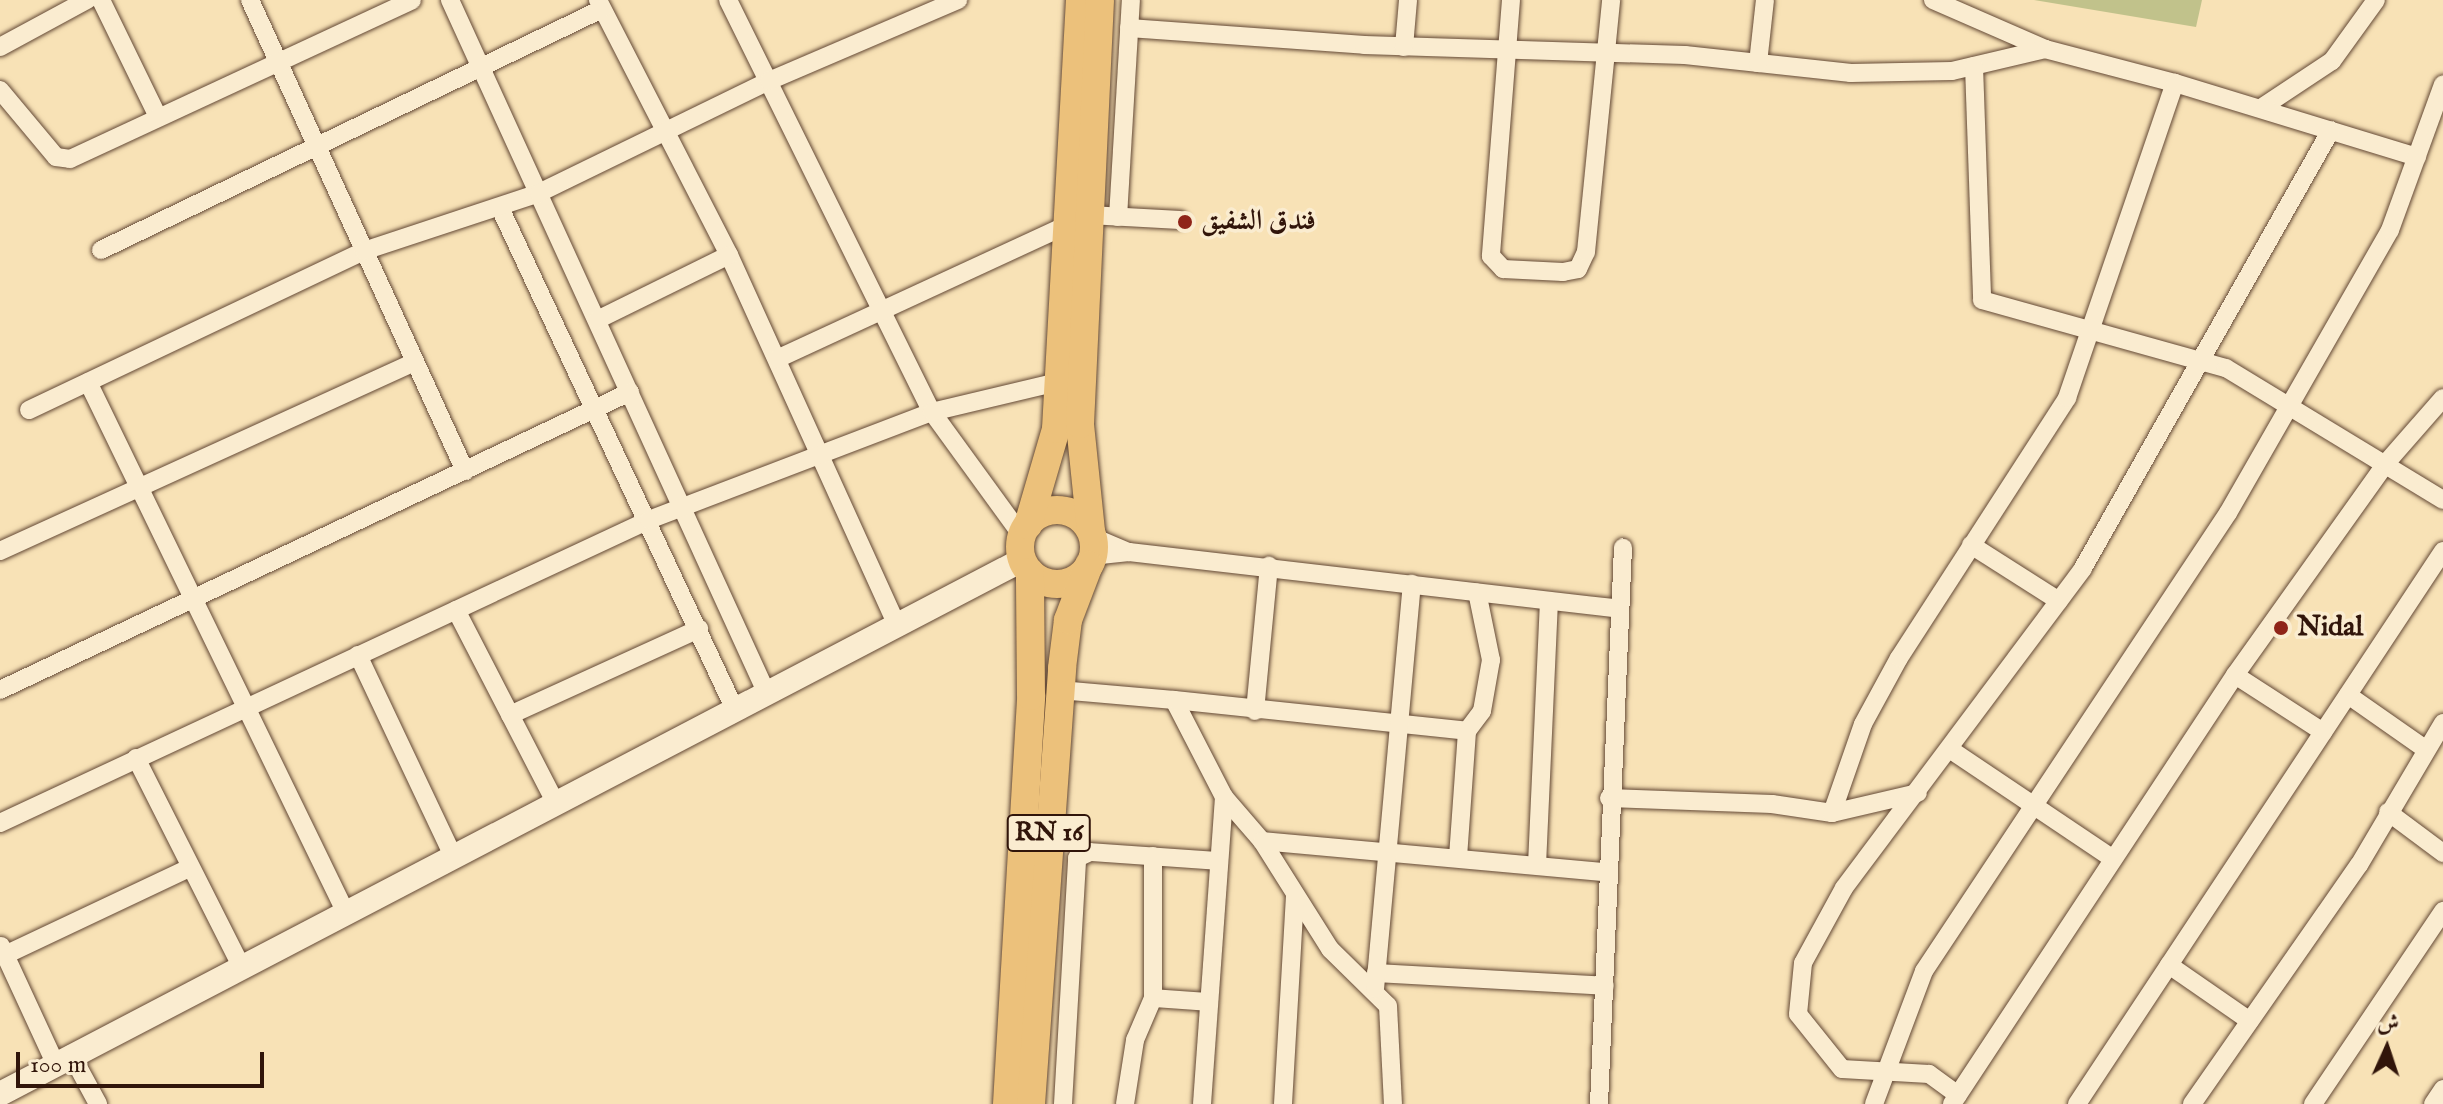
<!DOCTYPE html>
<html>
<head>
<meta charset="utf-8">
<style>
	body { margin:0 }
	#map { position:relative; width:2443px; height:1104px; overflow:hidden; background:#f8e2b6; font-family:"IM FELL English",Amiri,serif }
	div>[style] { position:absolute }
	.green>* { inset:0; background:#c1c28b }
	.roads { filter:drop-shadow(0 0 2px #634835) drop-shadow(0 0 2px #634835) }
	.street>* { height:18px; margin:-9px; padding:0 9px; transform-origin:9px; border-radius:9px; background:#faecd0 }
	.secondary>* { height:24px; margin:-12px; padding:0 12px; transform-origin:12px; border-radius:12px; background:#faecd0 }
	.primary>* { height:28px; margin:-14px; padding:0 14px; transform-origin:14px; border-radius:14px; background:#ecc17b }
	.primary>.ring { margin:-14px; padding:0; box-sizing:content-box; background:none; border:28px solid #ecc17b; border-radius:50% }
	.dots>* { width:22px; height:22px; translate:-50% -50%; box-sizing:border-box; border:4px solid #faecd0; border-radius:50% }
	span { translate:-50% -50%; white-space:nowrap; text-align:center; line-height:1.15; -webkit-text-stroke:7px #faecd0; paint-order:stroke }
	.shield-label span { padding:2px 6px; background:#faecd0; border:2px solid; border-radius:6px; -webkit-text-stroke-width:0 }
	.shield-label { font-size:26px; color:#31150a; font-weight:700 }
	.poi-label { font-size:28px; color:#31150a; font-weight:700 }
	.left { translate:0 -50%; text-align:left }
	.north { position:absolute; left:2347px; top:1008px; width:80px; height:80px; -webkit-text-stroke:6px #faecd0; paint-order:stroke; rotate:3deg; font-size:22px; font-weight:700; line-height:32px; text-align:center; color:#31150a }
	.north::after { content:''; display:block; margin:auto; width:28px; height:36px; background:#31150a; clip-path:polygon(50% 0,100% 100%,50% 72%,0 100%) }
	.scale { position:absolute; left:16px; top:1052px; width:248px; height:36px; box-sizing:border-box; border:4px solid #31150a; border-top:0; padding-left:10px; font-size:24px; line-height:28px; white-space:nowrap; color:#31150a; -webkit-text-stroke:6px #faecd0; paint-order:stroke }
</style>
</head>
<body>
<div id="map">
	<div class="green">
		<i style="clip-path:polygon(2034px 0,2202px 0,2196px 27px)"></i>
	</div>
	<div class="roads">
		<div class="street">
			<i style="left:101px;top:0;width:130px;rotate:64deg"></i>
			<i style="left:250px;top:0;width:518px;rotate:65.46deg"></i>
			<i style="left:450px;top:0;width:763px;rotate:65.45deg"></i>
			<i style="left:598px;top:0;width:287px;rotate:62.8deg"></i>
			<i style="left:729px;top:255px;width:409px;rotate:65.6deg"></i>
			<i style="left:728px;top:0;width:460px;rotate:63.7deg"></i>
			<i style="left:932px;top:412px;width:153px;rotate:54deg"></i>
			<i style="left:1511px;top:0;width:257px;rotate:94.5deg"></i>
			<i style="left:1491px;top:256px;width:18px;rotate:47deg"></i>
			<i style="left:1503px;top:269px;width:60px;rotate:2.9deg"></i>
			<i style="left:1563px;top:272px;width:15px;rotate:-11deg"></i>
			<i style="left:1578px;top:269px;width:19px;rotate:-65deg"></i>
			<i style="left:1586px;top:252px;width:253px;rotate:-84.3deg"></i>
			<i style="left:1933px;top:0;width:122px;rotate:23.6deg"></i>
			<i style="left:2045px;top:49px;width:134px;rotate:14.7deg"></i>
			<i style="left:1129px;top:28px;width:236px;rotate:4.1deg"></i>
			<i style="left:1364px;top:45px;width:321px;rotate:1.8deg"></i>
			<i style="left:1685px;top:55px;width:167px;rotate:6.2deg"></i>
			<i style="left:1851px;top:73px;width:101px;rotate:-1.1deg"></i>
			<i style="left:1952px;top:71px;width:96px;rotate:-13.3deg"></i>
			<i style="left:0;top:47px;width:99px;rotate:-28.4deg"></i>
			<i style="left:1404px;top:47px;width:47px;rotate:-85.1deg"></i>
			<i style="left:1758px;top:63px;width:63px;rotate:-83.7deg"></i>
			<i style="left:1974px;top:66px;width:234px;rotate:88deg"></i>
			<i style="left:1982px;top:300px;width:253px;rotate:15.6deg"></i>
			<i style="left:2226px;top:368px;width:254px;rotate:31.3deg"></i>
			<i style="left:0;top:90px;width:87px;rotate:50.1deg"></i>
			<i style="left:56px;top:157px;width:14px;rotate:8deg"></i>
			<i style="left:70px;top:159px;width:377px;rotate:-24.9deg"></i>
			<i style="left:2261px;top:108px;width:85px;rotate:-33.5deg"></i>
			<i style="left:2332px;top:61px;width:75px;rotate:-54.2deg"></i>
			<i style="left:500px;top:208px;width:554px;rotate:64.91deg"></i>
			<i style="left:1118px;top:217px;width:217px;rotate:-86.6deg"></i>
			<i style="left:101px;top:250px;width:556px;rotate:-25.69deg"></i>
			<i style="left:597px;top:320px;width:147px;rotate:-26.2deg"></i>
			<i style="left:777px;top:359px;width:344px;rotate:-24.8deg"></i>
			<i style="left:1089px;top:215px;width:91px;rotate:3.1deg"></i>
			<i style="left:88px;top:382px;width:588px;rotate:64.09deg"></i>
			<i style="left:29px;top:410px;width:371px;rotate:-25.4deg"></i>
			<i style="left:364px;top:251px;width:184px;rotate:-18.3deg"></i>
			<i style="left:539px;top:193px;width:256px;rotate:-26deg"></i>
			<i style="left:769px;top:81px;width:206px;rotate:-23.2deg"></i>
			<i style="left:1093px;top:537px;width:39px;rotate:23deg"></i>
			<i style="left:1129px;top:552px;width:36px;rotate:174deg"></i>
			<i style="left:1971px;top:545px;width:104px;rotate:32.5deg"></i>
			<i style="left:0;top:551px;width:453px;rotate:-24.5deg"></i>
			<i style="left:1129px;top:552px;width:492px;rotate:6.6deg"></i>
			<i style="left:456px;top:610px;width:216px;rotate:62.7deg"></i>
			<i style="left:358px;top:655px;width:222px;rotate:64.7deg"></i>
			<i style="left:2235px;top:675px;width:105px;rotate:32.9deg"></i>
			<i style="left:0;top:690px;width:697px;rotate:-25.31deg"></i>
			<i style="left:1060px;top:690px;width:114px;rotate:5deg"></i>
			<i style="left:1174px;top:700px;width:109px;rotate:62.7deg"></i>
			<i style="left:1224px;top:797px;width:58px;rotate:49.2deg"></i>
			<i style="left:1262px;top:841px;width:128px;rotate:57.8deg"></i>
			<i style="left:1330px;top:949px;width:81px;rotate:44.5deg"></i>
			<i style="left:1388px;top:1006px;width:98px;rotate:87.1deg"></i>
			<i style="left:2348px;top:695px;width:94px;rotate:35deg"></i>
			<i style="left:1174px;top:700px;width:295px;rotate:6deg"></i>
			<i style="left:1255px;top:711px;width:146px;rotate:-84.5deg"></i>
			<i style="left:510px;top:715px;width:208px;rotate:-24.5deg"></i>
			<i style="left:1951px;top:750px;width:195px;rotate:33.9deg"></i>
			<i style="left:136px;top:758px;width:233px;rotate:63.2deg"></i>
			<i style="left:1609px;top:798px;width:163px;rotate:2.1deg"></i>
			<i style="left:1772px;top:804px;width:61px;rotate:8.5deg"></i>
			<i style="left:1832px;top:813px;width:94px;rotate:-70.8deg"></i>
			<i style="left:1863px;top:724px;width:75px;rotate:-61.4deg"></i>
			<i style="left:1899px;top:658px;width:310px;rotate:-57.1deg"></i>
			<i style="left:2067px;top:398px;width:333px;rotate:-71.1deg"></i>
			<i style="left:2175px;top:83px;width:253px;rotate:17deg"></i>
			<i style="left:2388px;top:812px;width:69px;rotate:36.7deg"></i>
			<i style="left:1832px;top:813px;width:88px;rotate:-13.1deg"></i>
			<i style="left:0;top:823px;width:716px;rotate:-25.03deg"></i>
			<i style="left:649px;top:520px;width:303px;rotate:-20.9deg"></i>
			<i style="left:932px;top:412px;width:130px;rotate:-13.4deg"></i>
			<i style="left:1262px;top:841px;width:344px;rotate:5.2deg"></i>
			<i style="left:1458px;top:857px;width:126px;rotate:-85.9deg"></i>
			<i style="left:1467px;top:731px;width:25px;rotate:-53deg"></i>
			<i style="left:1482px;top:711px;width:52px;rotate:-80deg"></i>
			<i style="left:1491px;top:660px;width:69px;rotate:-101.6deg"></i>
			<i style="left:1537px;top:865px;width:264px;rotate:-87.4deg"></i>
			<i style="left:1px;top:946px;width:129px;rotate:65.2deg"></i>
			<i style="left:5px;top:955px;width:204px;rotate:-25.3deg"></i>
			<i style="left:2169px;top:965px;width:98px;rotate:34.7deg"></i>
			<i style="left:1376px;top:973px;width:229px;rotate:3.2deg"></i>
			<i style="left:1375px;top:989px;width:407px;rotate:-84.8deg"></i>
			<i style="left:1153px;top:998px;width:56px;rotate:4.1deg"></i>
			<i style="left:71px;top:1054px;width:57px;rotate:61.6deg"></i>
			<i style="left:1958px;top:1095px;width:36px;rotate:-144deg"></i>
			<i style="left:1929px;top:1074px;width:87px;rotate:-176.7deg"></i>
			<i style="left:1842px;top:1069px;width:70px;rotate:-128.7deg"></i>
			<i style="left:1798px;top:1014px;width:51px;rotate:-84.4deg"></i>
			<i style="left:1803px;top:963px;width:85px;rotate:-61.3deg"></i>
			<i style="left:1844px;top:888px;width:399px;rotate:-53.2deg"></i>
			<i style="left:2083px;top:568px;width:503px;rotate:-60.48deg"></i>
			<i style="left:1063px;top:1104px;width:246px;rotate:-86.7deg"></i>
			<i style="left:1077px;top:858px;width:14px;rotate:-25deg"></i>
			<i style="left:1090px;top:852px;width:129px;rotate:4deg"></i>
			<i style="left:1125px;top:1104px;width:65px;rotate:-81.1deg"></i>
			<i style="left:1135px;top:1040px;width:46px;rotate:-66.8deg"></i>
			<i style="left:1153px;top:998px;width:142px;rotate:-90deg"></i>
			<i style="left:1202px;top:1104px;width:308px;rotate:-85.9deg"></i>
			<i style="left:1283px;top:1104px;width:208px;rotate:-86.7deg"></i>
			<i style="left:1599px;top:1104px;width:557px;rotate:-87.53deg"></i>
			<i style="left:1874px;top:1104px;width:142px;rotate:-69.4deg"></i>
			<i style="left:1924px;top:971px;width:550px;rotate:-56.43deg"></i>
			<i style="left:2228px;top:513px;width:326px;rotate:-60.2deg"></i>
			<i style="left:2390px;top:230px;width:155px;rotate:-70deg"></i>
			<i style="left:1952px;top:1104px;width:514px;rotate:-56.59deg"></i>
			<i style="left:2235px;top:675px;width:262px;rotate:-54.5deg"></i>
			<i style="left:2387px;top:462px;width:85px;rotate:-48.8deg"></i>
			<i style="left:2077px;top:1104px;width:663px;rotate:-56.5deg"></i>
			<i style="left:2192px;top:1104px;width:292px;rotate:-55.1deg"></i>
			<i style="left:2359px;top:865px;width:165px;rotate:-59.4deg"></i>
			<i style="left:2313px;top:1104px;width:233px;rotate:-56deg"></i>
			<i style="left:2433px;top:1104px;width:18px;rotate:-56deg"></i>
		</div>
		<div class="secondary">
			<i style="left:0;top:1094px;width:1153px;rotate:-27.59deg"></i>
		</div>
		<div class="primary">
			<i class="ring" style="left:1020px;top:510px;width:46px;height:46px"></i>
			<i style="left:1028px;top:525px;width:100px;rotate:-73.7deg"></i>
			<i style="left:1056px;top:429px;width:430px;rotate:-86.8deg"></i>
			<i style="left:1091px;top:531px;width:108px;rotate:-95.9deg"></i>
			<i style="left:1080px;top:424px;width:424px;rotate:-87.3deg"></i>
			<i style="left:1007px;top:1104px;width:409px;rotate:-86.6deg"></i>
			<i style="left:1031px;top:696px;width:124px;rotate:-90.5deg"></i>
			<i style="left:1031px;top:1104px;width:437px;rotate:-85.9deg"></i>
			<i style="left:1062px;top:668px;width:48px;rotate:-82.9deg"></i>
			<i style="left:1068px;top:620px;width:59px;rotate:-69.1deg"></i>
		</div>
	</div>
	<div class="dots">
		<i style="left:1185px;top:222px;background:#8f2418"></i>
		<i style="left:2281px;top:628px;background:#8f2418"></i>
	</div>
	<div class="shield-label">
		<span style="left:1049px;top:833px">RN 16</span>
	</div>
	<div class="poi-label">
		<span class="left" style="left:1201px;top:222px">فندق الشفيق</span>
		<span class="left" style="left:2297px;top:628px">Nidal</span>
	</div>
	<div class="north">ش</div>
	<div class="scale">100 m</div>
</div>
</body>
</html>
